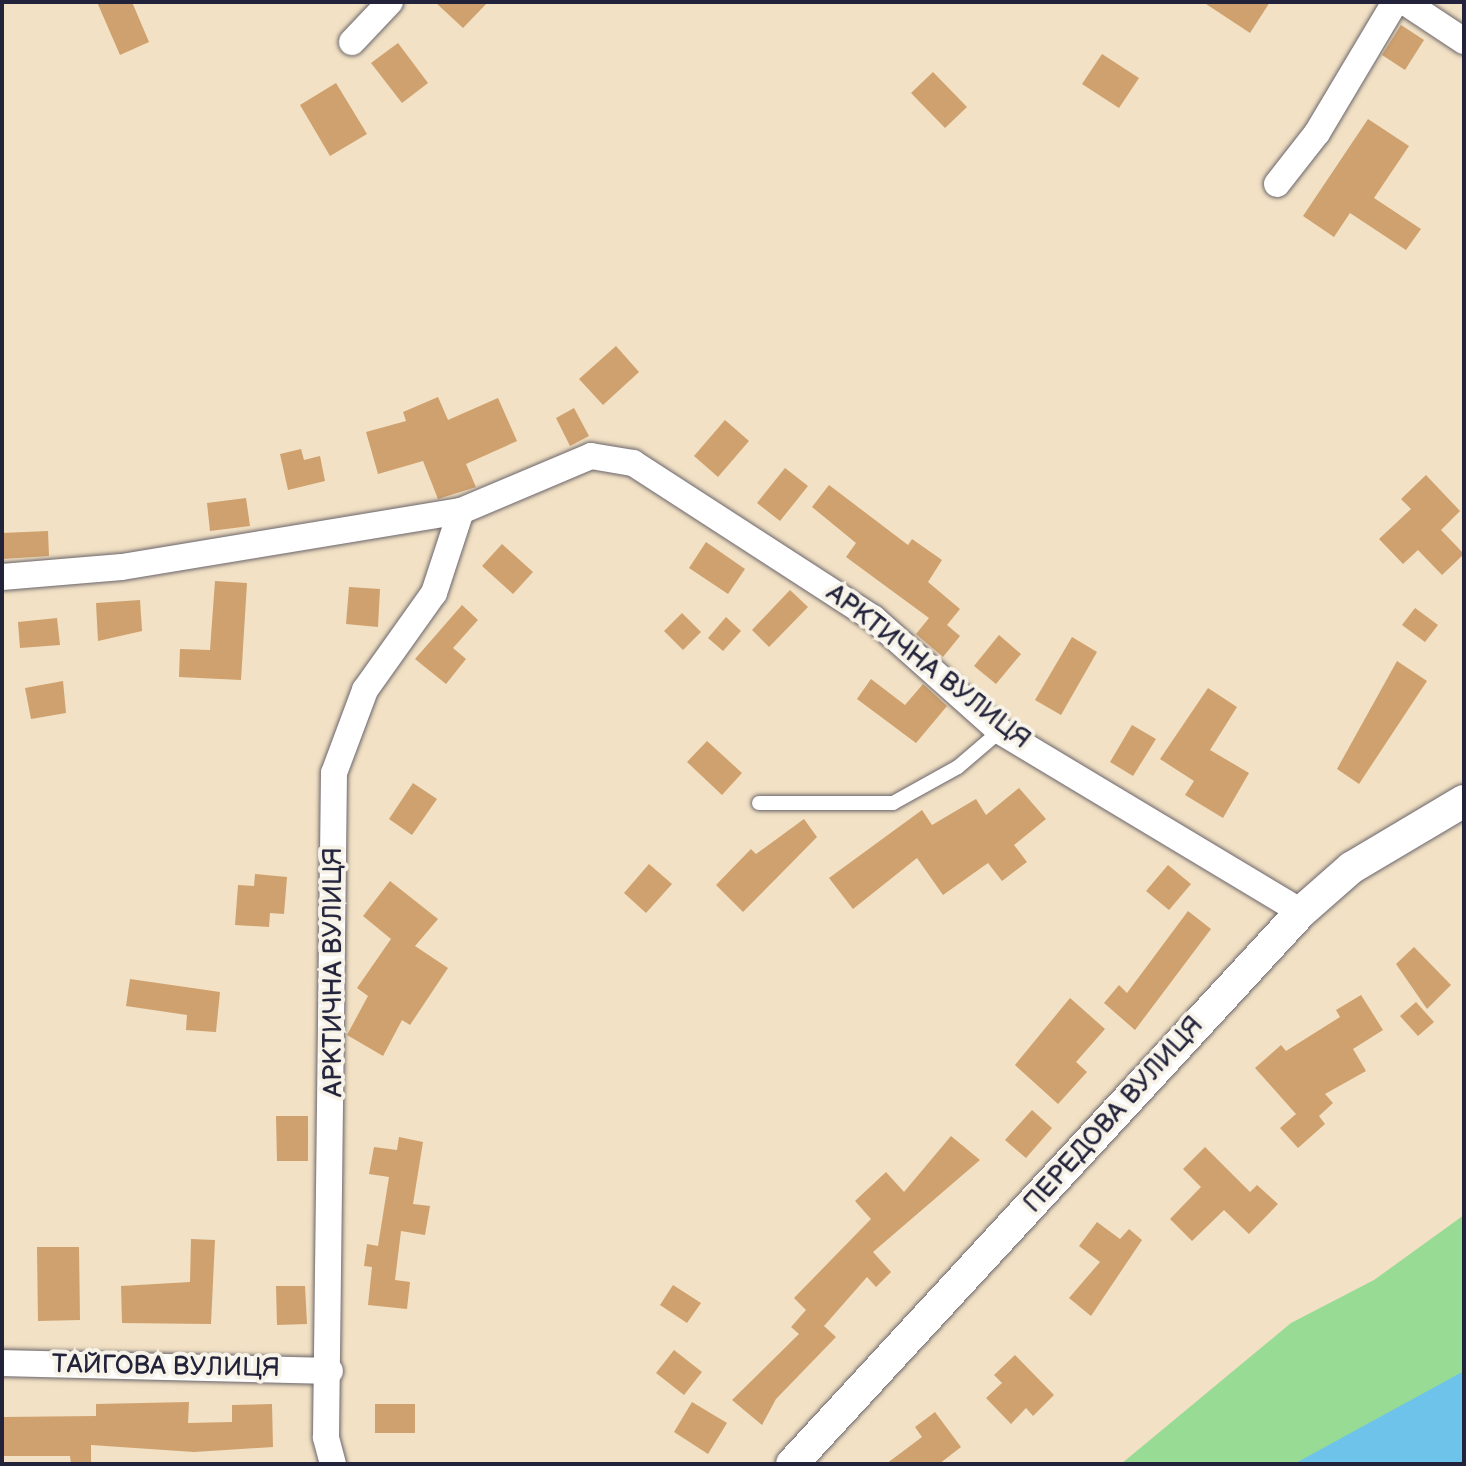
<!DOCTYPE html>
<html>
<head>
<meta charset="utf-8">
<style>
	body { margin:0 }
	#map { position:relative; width:1466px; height:1466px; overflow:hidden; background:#f2e1c4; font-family:"Balsamiq Sans",sans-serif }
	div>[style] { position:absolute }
	.green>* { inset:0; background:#97db94 }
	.water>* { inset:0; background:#6ec3eb }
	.building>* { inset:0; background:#cfa16e }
	.roads { filter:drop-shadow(0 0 2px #6b656b) drop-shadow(0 0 2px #6b656b) }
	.service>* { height:14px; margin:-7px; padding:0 7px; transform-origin:7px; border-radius:7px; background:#fff }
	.minor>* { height:26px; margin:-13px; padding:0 13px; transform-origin:13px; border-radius:13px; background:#fff }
	.tertiary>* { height:32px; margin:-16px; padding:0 16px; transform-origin:16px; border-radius:16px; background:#fff }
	span { translate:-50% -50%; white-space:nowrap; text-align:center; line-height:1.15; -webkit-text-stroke:8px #f7f3e8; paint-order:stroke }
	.street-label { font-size:26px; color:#22223b }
	.frame { position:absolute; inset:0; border:4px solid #22223b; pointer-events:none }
</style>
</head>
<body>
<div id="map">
	<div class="green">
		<i style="clip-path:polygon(1464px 1215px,1464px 1464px,1121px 1464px,1291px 1323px,1374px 1280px)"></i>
	</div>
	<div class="water">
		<i style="clip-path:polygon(1464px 1371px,1464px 1464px,1294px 1464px)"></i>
	</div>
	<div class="building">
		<i style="clip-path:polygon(97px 2px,132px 2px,149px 42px,120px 55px)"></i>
		<i style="clip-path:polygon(435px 2px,488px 2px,463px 28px)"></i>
		<i style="clip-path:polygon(1203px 2px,1270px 2px,1250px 33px)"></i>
		<i style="clip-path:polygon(1401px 25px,1424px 40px,1405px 70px,1382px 55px)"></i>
		<i style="clip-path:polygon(398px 43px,428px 83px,402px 103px,371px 63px)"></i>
		<i style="clip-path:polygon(1102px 54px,1139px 78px,1119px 108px,1082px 84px)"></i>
		<i style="clip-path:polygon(933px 72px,967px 107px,945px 128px,911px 93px)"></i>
		<i style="clip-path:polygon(336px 83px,367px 134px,330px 156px,300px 105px)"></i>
		<i style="clip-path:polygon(1368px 119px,1409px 146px,1374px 198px,1421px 229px,1406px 250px,1350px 213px,1334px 237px,1303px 216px)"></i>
		<i style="clip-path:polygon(616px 346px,639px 372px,603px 405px,579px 379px)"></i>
		<i style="clip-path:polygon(438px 397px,448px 420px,498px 398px,517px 441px,466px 464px,476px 487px,438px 499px,423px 461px,378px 474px,366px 432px,406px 421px,403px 412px)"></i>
		<i style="clip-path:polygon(574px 408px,589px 436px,570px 446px,556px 418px)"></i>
		<i style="clip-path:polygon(725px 420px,749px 441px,718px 477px,694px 456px)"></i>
		<i style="clip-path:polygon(301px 449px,304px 460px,320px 456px,325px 481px,288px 490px,280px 454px)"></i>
		<i style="clip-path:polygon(785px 468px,808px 486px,780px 521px,757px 503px)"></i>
		<i style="clip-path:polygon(1426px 475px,1460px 511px,1441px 530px,1464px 554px,1442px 575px,1418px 550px,1403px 564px,1379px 539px,1411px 509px,1401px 499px)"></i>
		<i style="clip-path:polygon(829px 485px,908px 545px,912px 539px,942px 560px,928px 582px,960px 609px,947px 625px,960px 636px,943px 657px,916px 634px,929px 618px,846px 557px,856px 543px,812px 507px)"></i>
		<i style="clip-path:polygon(246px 498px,250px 526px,210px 531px,207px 503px)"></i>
		<i style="clip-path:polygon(48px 531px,49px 556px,2px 559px,2px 533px)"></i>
		<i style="clip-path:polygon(706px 542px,745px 569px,728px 594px,689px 568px)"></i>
		<i style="clip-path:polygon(502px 544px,533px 572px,513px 594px,482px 566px)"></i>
		<i style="clip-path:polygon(215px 581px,247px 583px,241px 680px,179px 677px,180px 649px,210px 650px)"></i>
		<i style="clip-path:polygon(349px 587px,380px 589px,378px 627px,346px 624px)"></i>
		<i style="clip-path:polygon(790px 590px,808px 607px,769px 647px,752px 630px)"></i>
		<i style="clip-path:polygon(140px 600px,142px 631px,98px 641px,96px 603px)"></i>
		<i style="clip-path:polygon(462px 605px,478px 620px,453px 648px,466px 659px,446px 684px,415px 659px)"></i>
		<i style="clip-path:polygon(1415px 608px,1438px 625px,1425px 642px,1402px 625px)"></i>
		<i style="clip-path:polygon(682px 613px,701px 632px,683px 650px,664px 631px)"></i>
		<i style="clip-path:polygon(726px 617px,741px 631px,723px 651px,708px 638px)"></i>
		<i style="clip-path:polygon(57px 618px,60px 645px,20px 648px,18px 622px)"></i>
		<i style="clip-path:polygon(999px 635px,1021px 654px,996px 684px,974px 666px)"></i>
		<i style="clip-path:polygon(1072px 637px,1097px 652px,1061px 715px,1035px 700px)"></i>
		<i style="clip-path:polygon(1397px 661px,1427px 681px,1359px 784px,1337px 769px)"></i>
		<i style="clip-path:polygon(871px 679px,905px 705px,923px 684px,947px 706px,916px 743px,857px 699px)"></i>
		<i style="clip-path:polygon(63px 681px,66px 713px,31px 719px,25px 688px)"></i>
		<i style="clip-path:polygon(1208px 688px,1237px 707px,1210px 750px,1249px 773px,1223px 818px,1185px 795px,1194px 781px,1160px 759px)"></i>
		<i style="clip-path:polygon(1132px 725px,1156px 739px,1133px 776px,1110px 762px)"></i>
		<i style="clip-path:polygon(707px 741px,742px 773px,722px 795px,687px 762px)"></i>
		<i style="clip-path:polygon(413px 783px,437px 799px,412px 835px,389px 819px)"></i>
		<i style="clip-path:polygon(1019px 788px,1046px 819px,1014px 845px,1027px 862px,1002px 881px,988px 863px,943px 895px,917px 858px,853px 909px,829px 878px,922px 810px,932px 825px,976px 799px,986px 815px)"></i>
		<i style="clip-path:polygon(804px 819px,817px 837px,743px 912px,716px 885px,751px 849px,756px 854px)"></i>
		<i style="clip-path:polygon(649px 864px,672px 884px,646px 913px,624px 893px)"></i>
		<i style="clip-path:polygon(1168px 865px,1191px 884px,1169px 910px,1146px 891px)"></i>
		<i style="clip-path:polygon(255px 874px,287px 877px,284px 914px,270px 913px,269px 927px,235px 925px,238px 885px,254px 886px)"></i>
		<i style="clip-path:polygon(390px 881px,438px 919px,415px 946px,448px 968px,410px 1025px,402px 1020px,383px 1056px,347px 1035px,368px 996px,357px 988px,391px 939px,363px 916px)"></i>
		<i style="clip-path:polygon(1188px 911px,1211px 929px,1135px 1030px,1104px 1003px,1119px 985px,1127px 993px)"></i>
		<i style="clip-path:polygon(1414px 947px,1451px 985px,1427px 1009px,1396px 964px)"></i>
		<i style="clip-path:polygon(130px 979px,220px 992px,216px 1032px,186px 1030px,187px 1015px,126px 1006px)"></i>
		<i style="clip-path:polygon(1361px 995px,1383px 1030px,1353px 1049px,1366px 1071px,1325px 1094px,1333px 1103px,1319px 1116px,1325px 1124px,1298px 1148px,1280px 1128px,1296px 1114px,1255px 1068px,1281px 1045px,1286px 1051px,1340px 1017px,1336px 1010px)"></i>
		<i style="clip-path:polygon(1070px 998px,1105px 1029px,1076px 1062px,1087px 1072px,1058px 1104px,1015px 1065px)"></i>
		<i style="clip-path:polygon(1416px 1002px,1434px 1022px,1418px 1036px,1400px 1016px)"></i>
		<i style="clip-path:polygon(1032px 1110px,1052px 1128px,1026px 1158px,1005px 1140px)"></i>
		<i style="clip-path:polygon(276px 1116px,308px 1116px,308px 1161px,277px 1161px)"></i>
		<i style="clip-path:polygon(951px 1136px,980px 1160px,873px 1252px,891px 1272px,876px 1287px,867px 1277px,824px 1326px,836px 1337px,776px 1399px,762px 1425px,732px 1400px,799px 1334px,791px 1327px,806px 1310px,794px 1298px,871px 1219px,855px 1201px,886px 1172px,904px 1192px)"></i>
		<i style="clip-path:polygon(399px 1137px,423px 1142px,413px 1204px,430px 1206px,425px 1235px,401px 1231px,395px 1280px,410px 1282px,407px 1309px,368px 1305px,372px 1267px,364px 1266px,367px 1244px,378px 1246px,389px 1177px,369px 1174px,374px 1147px,397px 1150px)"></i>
		<i style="clip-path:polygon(1205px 1147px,1250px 1192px,1257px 1185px,1278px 1204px,1249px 1234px,1224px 1210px,1192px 1241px,1170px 1219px,1201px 1187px,1183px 1169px)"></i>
		<i style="clip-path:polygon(1097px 1222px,1120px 1239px,1129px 1229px,1142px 1240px,1091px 1316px,1069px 1298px,1100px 1262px,1079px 1246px)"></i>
		<i style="clip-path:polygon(191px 1239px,215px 1240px,211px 1324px,122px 1323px,121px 1286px,190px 1282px)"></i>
		<i style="clip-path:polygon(37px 1247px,79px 1247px,80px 1320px,38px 1321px)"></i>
		<i style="clip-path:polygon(673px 1285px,701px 1303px,687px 1323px,660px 1305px)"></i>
		<i style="clip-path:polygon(276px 1286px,305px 1286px,307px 1324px,277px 1325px)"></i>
		<i style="clip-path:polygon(674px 1350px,702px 1372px,684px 1395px,656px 1373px)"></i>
		<i style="clip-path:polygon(1015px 1355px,1054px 1395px,1033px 1416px,1026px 1408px,1011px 1424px,986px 1398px,1002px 1383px,994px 1375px)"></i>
		<i style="clip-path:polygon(189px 1402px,188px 1423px,232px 1422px,232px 1405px,272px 1404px,273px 1447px,194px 1452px,91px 1445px,91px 1464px,71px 1464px,70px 1456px,2px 1456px,2px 1417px,96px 1416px,96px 1404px)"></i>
		<i style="clip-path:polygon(692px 1402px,727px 1423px,708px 1454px,674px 1432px)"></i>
		<i style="clip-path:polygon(375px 1404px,415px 1404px,415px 1433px,375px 1433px)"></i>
		<i style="clip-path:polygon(935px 1412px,961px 1447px,939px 1464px,886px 1464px,922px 1437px,915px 1427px)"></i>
	</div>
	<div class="roads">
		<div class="service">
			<i style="left:759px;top:803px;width:134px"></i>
			<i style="left:893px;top:803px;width:74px;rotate:-29deg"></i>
			<i style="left:958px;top:767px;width:55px;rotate:-40.6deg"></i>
		</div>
		<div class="minor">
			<i style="left:1405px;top:2px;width:71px;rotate:33.5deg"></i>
			<i style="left:352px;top:42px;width:55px;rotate:-46.5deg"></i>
			<i style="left:1277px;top:184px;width:65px;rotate:-51.9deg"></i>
			<i style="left:1317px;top:133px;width:152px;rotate:-59.2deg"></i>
			<i style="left:2px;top:577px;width:120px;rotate:-4.8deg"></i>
			<i style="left:122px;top:567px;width:344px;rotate:-9.4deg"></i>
			<i style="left:461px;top:511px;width:141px;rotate:-22.9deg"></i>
			<i style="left:591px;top:456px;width:43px;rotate:9.5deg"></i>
			<i style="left:633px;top:463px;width:286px;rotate:32.9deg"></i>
			<i style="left:873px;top:618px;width:170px;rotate:41.7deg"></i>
			<i style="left:1000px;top:731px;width:351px;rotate:31deg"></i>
			<i style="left:2px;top:1363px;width:328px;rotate:1.4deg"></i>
			<i style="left:333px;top:1464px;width:28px;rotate:-105deg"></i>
			<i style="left:326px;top:1437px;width:664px;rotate:-89.31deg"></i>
			<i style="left:334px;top:773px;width:89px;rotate:-69.5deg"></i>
			<i style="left:365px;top:690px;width:119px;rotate:-54.6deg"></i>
			<i style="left:434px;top:593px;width:86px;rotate:-71.8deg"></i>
		</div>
		<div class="tertiary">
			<i style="left:792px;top:1464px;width:751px;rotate:-47.32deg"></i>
			<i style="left:1301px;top:912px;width:67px;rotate:-41.3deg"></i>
			<i style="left:1351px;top:868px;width:131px;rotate:-30.7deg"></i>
		</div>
	</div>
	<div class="street-label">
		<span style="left:928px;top:667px;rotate:38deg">АРКТИЧНА ВУЛИЦЯ</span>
		<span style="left:334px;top:972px;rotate:-90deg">АРКТИЧНА ВУЛИЦЯ</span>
		<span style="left:1114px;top:1115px;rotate:-48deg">ПЕРЕДОВА ВУЛИЦЯ</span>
		<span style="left:166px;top:1367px;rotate:1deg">ТАЙГОВА ВУЛИЦЯ</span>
	</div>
	<div class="frame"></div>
</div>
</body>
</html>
